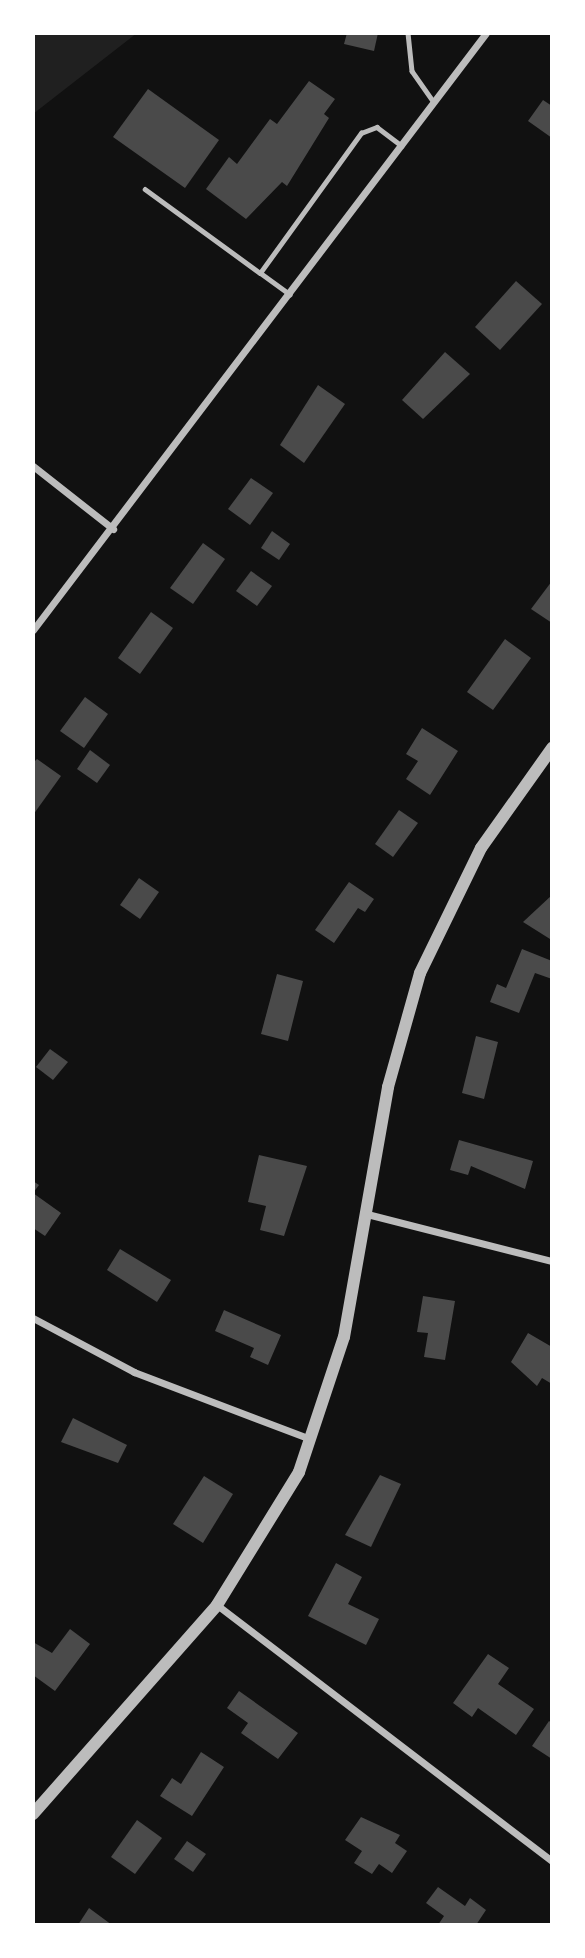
<!DOCTYPE html>
<html>
<head>
<meta charset="utf-8">
<style>
	body { margin:0 }
	#map { position:relative; width:585px; height:1958px; overflow:hidden; background:#111; font-family:"Fira Sans Condensed",sans-serif }
	div>[style] { position:absolute }
	.green>* { inset:0; background:#202020 }
	.building>* { inset:0; background:#4a4a4a }
	.service>* { height:4.5px; margin:-2.25px; padding:0 2.25px; transform-origin:2.25px; border-radius:2.25px; background:#bcbcbc }
	.minor>* { height:7px; margin:-3.5px; padding:0 3.5px; transform-origin:3.5px; border-radius:3.5px; background:#bcbcbc }
	.tertiary>* { height:12px; margin:-6px; padding:0 6px; transform-origin:6px; border-radius:6px; background:#bcbcbc }
	span { translate:-50% -50%; white-space:nowrap; text-align:center; line-height:1.15; -webkit-text-stroke:7px #fff; paint-order:stroke }
	.frame { position:absolute; inset:0; border:35px solid #fff; pointer-events:none }
</style>
</head>
<body>
<div id="map">
	<div class="green">
		<i style="clip-path:polygon(33px 33px,137px 33px,33px 114px)"></i>
	</div>
	<div class="building">
		<i style="clip-path:polygon(347px 33px,378px 33px,374px 51px,344px 44px)"></i>
		<i style="clip-path:polygon(309px 81px,335px 99px,324px 114px,329px 118px,287px 186px,282px 182px,246px 219px,206px 189px,229px 157px,237px 164px,270px 119px,277px 124px)"></i>
		<i style="clip-path:polygon(148px 89px,219px 140px,185px 188px,113px 137px)"></i>
		<i style="clip-path:polygon(543px 100px,552px 106px,552px 138px,528px 121px)"></i>
		<i style="clip-path:polygon(516px 281px,542px 304px,500px 350px,475px 327px)"></i>
		<i style="clip-path:polygon(445px 352px,470px 374px,423px 419px,402px 400px)"></i>
		<i style="clip-path:polygon(318px 385px,345px 404px,304px 463px,280px 445px)"></i>
		<i style="clip-path:polygon(251px 478px,273px 493px,250px 525px,228px 509px)"></i>
		<i style="clip-path:polygon(272px 531px,290px 544px,279px 560px,261px 548px)"></i>
		<i style="clip-path:polygon(203px 543px,225px 559px,193px 604px,170px 588px)"></i>
		<i style="clip-path:polygon(251px 571px,272px 586px,257px 606px,236px 591px)"></i>
		<i style="clip-path:polygon(552px 581px,552px 623px,531px 609px)"></i>
		<i style="clip-path:polygon(151px 612px,173px 628px,140px 674px,118px 658px)"></i>
		<i style="clip-path:polygon(505px 639px,531px 658px,493px 710px,467px 692px)"></i>
		<i style="clip-path:polygon(85px 697px,108px 714px,84px 748px,60px 731px)"></i>
		<i style="clip-path:polygon(422px 728px,458px 751px,430px 795px,406px 779px,418px 761px,406px 754px)"></i>
		<i style="clip-path:polygon(90px 750px,110px 765px,97px 783px,77px 769px)"></i>
		<i style="clip-path:polygon(37px 759px,61px 776px,33px 815px,33px 763px)"></i>
		<i style="clip-path:polygon(399px 810px,418px 823px,393px 857px,375px 844px)"></i>
		<i style="clip-path:polygon(139px 878px,159px 892px,140px 919px,120px 905px)"></i>
		<i style="clip-path:polygon(349px 882px,374px 899px,365px 912px,358px 908px,334px 943px,315px 930px)"></i>
		<i style="clip-path:polygon(552px 895px,552px 936px,550px 939px,523px 922px)"></i>
		<i style="clip-path:polygon(522px 949px,552px 961px,552px 979px,535px 973px,519px 1013px,490px 1002px,497px 984px,506px 988px)"></i>
		<i style="clip-path:polygon(277px 974px,303px 981px,288px 1041px,261px 1034px)"></i>
		<i style="clip-path:polygon(476px 1036px,498px 1042px,484px 1099px,462px 1093px)"></i>
		<i style="clip-path:polygon(50px 1049px,68px 1062px,53px 1080px,36px 1067px)"></i>
		<i style="clip-path:polygon(459px 1140px,533px 1161px,525px 1189px,471px 1166px,468px 1175px,450px 1170px)"></i>
		<i style="clip-path:polygon(259px 1155px,307px 1166px,284px 1236px,260px 1230px,266px 1206px,248px 1202px)"></i>
		<i style="clip-path:polygon(33px 1181px,39px 1185px,33px 1193px,61px 1213px,45px 1236px,33px 1228px)"></i>
		<i style="clip-path:polygon(120px 1249px,171px 1280px,157px 1302px,107px 1270px)"></i>
		<i style="clip-path:polygon(423px 1296px,455px 1301px,445px 1360px,424px 1357px,428px 1333px,417px 1332px)"></i>
		<i style="clip-path:polygon(224px 1310px,281px 1335px,268px 1365px,250px 1357px,254px 1348px,215px 1331px)"></i>
		<i style="clip-path:polygon(528px 1333px,552px 1347px,552px 1384px,542px 1378px,537px 1386px,511px 1362px)"></i>
		<i style="clip-path:polygon(73px 1418px,127px 1445px,118px 1463px,61px 1442px)"></i>
		<i style="clip-path:polygon(380px 1475px,401px 1484px,371px 1547px,345px 1535px)"></i>
		<i style="clip-path:polygon(204px 1476px,233px 1494px,203px 1543px,173px 1524px)"></i>
		<i style="clip-path:polygon(336px 1563px,362px 1577px,348px 1604px,379px 1619px,366px 1645px,308px 1616px)"></i>
		<i style="clip-path:polygon(70px 1629px,90px 1644px,55px 1691px,33px 1675px,33px 1642px,52px 1653px)"></i>
		<i style="clip-path:polygon(488px 1654px,509px 1668px,498px 1684px,534px 1709px,516px 1735px,478px 1708px,472px 1717px,453px 1703px)"></i>
		<i style="clip-path:polygon(239px 1691px,298px 1733px,278px 1759px,241px 1733px,248px 1723px,227px 1708px)"></i>
		<i style="clip-path:polygon(549px 1721px,552px 1723px,552px 1759px,532px 1746px)"></i>
		<i style="clip-path:polygon(201px 1752px,224px 1767px,192px 1816px,160px 1796px,172px 1778px,181px 1784px)"></i>
		<i style="clip-path:polygon(361px 1817px,400px 1835px,395px 1843px,407px 1851px,392px 1873px,379px 1864px,372px 1874px,354px 1863px,362px 1851px,345px 1840px)"></i>
		<i style="clip-path:polygon(137px 1820px,162px 1838px,135px 1874px,111px 1857px)"></i>
		<i style="clip-path:polygon(187px 1841px,206px 1854px,193px 1872px,174px 1859px)"></i>
		<i style="clip-path:polygon(438px 1887px,465px 1906px,470px 1898px,486px 1910px,476px 1925px,438px 1925px,444px 1916px,426px 1903px)"></i>
		<i style="clip-path:polygon(89px 1908px,112px 1925px,78px 1925px)"></i>
	</div>
	<div class="service">
		<i style="left:408px;top:33px;width:38px;rotate:84deg"></i>
		<i style="left:412px;top:71px;width:38px;rotate:55deg"></i>
		<i style="left:145px;top:189px;width:142px;rotate:36.1deg"></i>
		<i style="left:290px;top:295px;width:37px;rotate:-144deg"></i>
		<i style="left:260px;top:273px;width:173px;rotate:-54.2deg"></i>
		<i style="left:361px;top:133px;width:17px;rotate:-21deg"></i>
		<i style="left:377px;top:127px;width:31px;rotate:37deg"></i>
	</div>
	<div class="minor">
		<i style="left:33px;top:466px;width:102px;rotate:38.2deg"></i>
		<i style="left:33px;top:630px;width:749px;rotate:-52.81deg"></i>
		<i style="left:367px;top:1214px;width:191px;rotate:14.3deg"></i>
		<i style="left:33px;top:1318px;width:115px;rotate:28.1deg"></i>
		<i style="left:134px;top:1372px;width:188px;rotate:20.8deg"></i>
		<i style="left:217px;top:1605px;width:422px;rotate:37.4deg"></i>
	</div>
	<div class="tertiary">
		<i style="left:33px;top:1814px;width:278px;rotate:-48.6deg"></i>
		<i style="left:217px;top:1605px;width:156px;rotate:-58.3deg"></i>
		<i style="left:299px;top:1472px;width:142px;rotate:-71.6deg"></i>
		<i style="left:344px;top:1337px;width:254px;rotate:-80deg"></i>
		<i style="left:388px;top:1087px;width:118px;rotate:-74.3deg"></i>
		<i style="left:420px;top:973px;width:139px;rotate:-64deg"></i>
		<i style="left:481px;top:848px;width:123px;rotate:-54.6deg"></i>
	</div>
	<div class="frame"></div>
</div>
</body>
</html>
